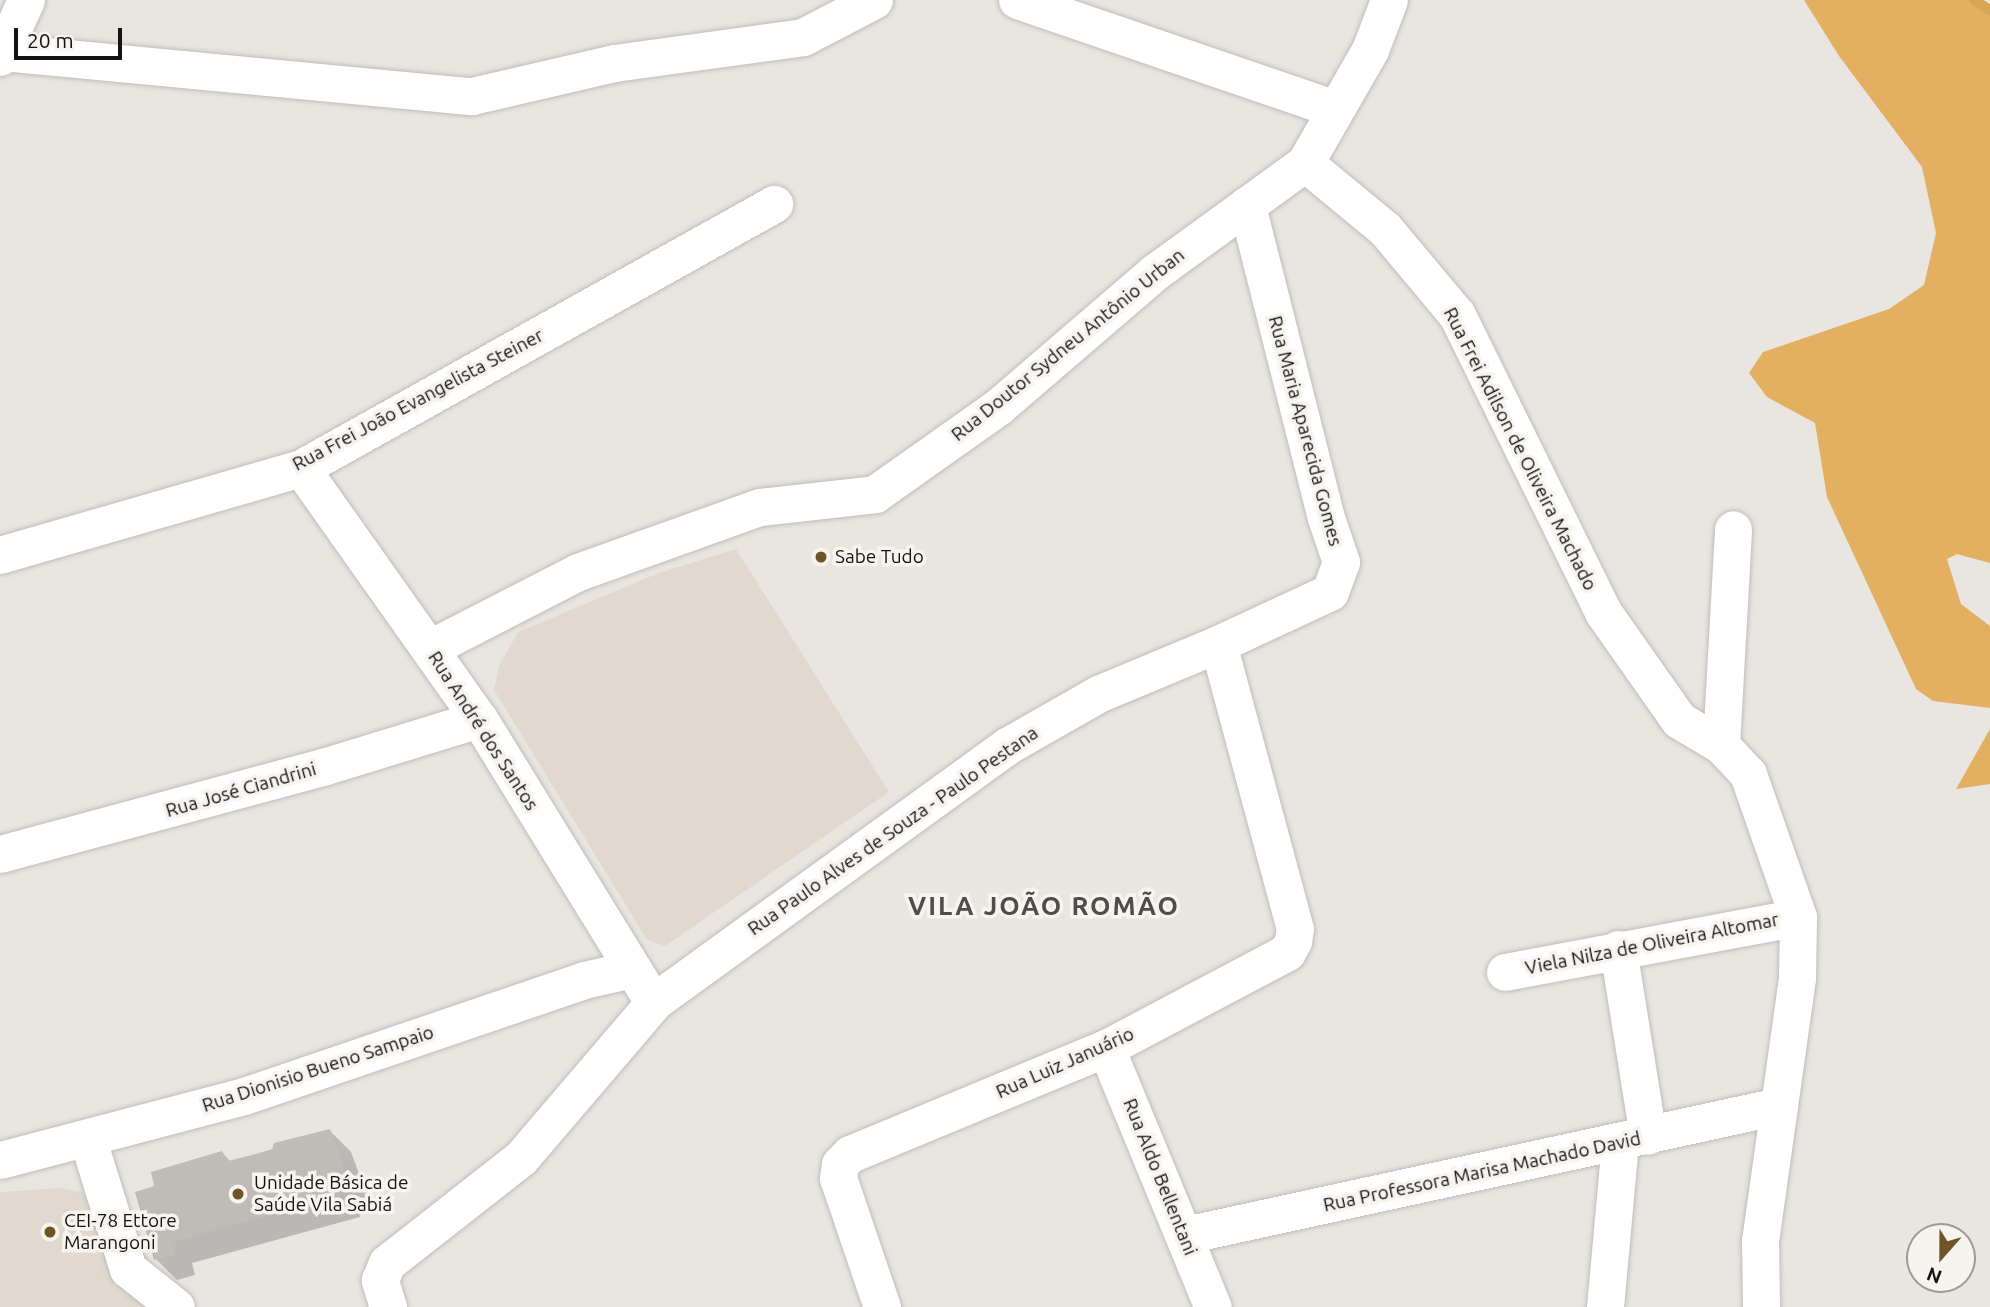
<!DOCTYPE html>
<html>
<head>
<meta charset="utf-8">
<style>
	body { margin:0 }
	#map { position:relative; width:1990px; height:1307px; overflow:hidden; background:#e9e6e2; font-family:Ubuntu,sans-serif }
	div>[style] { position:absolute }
	.built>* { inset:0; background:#e1d9cf }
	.forest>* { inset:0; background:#e3af60 }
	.shadow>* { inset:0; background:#0003 }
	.stream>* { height:10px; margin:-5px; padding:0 5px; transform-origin:5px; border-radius:5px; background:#d8a455 }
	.building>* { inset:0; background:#bfbcb8 }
	.roads { filter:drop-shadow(0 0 2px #c0bdb9) drop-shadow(0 0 2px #c0bdb9) }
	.minor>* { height:37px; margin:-18.5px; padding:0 18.5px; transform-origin:18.5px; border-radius:18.5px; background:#fff }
	.dots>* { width:19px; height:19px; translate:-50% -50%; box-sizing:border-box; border:4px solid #f7f4ef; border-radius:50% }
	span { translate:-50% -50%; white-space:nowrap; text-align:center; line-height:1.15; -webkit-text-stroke:7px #f7f4ef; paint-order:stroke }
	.street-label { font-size:19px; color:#151413 }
	.poi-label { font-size:19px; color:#151413 }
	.left { translate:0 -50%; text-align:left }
	.district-label { font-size:26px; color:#4f4d49; font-weight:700; letter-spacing:2px }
	.north { position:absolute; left:1906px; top:1223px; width:70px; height:70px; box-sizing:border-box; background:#f7f4ef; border:2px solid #9d9a97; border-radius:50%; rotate:201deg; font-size:19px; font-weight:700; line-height:28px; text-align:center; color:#151413 }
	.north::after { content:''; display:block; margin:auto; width:24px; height:32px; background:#705327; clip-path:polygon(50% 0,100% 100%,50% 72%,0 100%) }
	.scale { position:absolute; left:14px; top:28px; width:108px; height:32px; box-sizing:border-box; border:4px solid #151413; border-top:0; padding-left:9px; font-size:21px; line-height:24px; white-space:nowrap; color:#151413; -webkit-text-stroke:5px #f7f4ef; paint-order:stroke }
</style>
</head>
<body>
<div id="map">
	<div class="built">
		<i style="clip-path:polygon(736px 549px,889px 792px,665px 946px,647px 940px,494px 690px,499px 666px,518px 632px,656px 574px)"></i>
		<i style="clip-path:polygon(60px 1188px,81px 1192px,94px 1203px,114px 1285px,168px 1307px,0 1307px,0 1192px)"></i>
	</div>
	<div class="forest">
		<i style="clip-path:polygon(1804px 0,1970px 0,1990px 14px,1990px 563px,1957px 554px,1947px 559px,1961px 604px,1990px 626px,1990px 708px,1933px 701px,1916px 689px,1827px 497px,1815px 423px,1767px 397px,1749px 373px,1763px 352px,1889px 309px,1924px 285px,1936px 233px,1922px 167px,1839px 56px)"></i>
		<i style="clip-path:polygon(1990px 729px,1990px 784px,1956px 789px)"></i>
	</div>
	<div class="shadow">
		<i style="clip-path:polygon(330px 1131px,351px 1152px,370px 1204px,359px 1209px,360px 1217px,192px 1263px,195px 1275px,177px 1280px,156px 1259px,156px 1187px,222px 1153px,231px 1162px)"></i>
	</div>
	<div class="stream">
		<i style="left:1974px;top:0;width:19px;rotate:32deg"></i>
	</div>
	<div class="building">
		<i style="clip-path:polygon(330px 1129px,350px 1183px,339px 1188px,340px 1196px,172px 1242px,175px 1254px,154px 1260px,135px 1192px,154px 1186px,151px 1172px,222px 1151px,228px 1161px,272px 1150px,274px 1143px)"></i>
	</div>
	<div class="roads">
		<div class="minor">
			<i style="left:1017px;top:0;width:336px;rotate:18.9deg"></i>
			<i style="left:3px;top:52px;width:471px;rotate:5.4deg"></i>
			<i style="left:472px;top:96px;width:146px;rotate:-13.1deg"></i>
			<i style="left:614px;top:63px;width:191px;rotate:-7.8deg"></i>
			<i style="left:803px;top:37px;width:80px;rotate:-27.5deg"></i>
			<i style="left:0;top:57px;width:63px;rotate:-65.5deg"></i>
			<i style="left:1305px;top:163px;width:104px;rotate:39.5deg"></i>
			<i style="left:1385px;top:229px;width:112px;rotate:50.1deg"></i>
			<i style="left:1457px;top:315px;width:331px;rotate:63.8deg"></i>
			<i style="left:1603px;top:612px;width:132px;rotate:54.9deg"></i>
			<i style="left:1679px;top:720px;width:49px;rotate:30.8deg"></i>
			<i style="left:1721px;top:745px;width:40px;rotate:47deg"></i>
			<i style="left:1748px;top:774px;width:151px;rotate:70.7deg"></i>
			<i style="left:1798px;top:917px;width:61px;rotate:90.9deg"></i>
			<i style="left:1797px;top:978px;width:265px;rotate:98deg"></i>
			<i style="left:1760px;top:1240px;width:67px;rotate:89.1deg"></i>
			<i style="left:301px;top:468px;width:308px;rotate:54.7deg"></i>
			<i style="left:479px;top:719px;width:318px;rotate:58.4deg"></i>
			<i style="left:0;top:555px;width:313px;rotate:-16.1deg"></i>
			<i style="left:301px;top:468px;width:542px;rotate:-29.17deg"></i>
			<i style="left:430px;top:648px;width:166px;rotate:-27.2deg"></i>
			<i style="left:578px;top:572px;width:193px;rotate:-19.7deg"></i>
			<i style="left:760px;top:507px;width:116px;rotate:-6.4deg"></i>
			<i style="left:875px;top:494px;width:151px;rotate:-35.3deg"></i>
			<i style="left:998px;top:407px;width:207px;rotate:-40.7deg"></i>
			<i style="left:1155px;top:272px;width:185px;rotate:-36deg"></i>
			<i style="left:1305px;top:163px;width:130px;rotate:-60.1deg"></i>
			<i style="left:1370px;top:50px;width:53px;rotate:-69.2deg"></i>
			<i style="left:1721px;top:745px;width:216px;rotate:-86.8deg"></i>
			<i style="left:0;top:854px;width:335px;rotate:-15.1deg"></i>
			<i style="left:323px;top:767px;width:163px;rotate:-17.1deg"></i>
			<i style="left:1618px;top:949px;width:189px;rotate:80.9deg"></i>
			<i style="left:1505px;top:972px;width:298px;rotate:-10.6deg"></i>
			<i style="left:1106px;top:1048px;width:280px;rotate:67.6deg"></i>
			<i style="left:88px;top:1140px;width:135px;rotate:72.8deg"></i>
			<i style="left:128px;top:1269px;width:61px;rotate:38.4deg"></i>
			<i style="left:0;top:1160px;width:252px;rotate:-14.7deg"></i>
			<i style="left:244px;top:1096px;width:359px;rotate:-18.8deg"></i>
			<i style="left:584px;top:980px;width:50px;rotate:-12.7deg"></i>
			<i style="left:1185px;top:1235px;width:607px;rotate:-12.27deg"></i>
			<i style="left:388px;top:1307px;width:28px;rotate:-107deg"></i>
			<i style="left:380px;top:1280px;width:18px;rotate:-68deg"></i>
			<i style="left:387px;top:1263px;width:170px;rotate:-38.1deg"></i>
			<i style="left:521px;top:1158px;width:206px;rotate:-49.5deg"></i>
			<i style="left:655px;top:1001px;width:435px;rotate:-35.9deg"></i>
			<i style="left:1007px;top:746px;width:105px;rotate:-29.7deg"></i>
			<i style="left:1098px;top:694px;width:130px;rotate:-22.6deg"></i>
			<i style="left:882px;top:1307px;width:136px;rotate:-108.8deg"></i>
			<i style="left:838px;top:1178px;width:14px;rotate:-82deg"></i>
			<i style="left:840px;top:1164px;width:14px;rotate:-45deg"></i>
			<i style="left:850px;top:1154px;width:277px;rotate:-22.5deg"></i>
			<i style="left:1106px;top:1048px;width:205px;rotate:-27.9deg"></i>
			<i style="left:1287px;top:952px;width:13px;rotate:-61deg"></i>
			<i style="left:1293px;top:941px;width:12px;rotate:-81deg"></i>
			<i style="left:1295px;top:929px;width:295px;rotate:-105.1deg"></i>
			<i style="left:1218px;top:644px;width:123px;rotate:-24.9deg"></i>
			<i style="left:1330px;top:592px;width:32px;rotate:-70deg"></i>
			<i style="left:1341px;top:562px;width:46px;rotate:-108.8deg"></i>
			<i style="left:1326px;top:518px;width:323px;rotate:-104.2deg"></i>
			<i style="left:1605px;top:1307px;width:165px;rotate:-84.8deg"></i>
		</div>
	</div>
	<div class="dots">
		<i style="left:821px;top:557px;background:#705327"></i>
		<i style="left:238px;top:1194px;background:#705327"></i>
		<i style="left:50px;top:1232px;background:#705327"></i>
	</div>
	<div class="street-label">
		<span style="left:1068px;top:345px;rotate:-39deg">Rua Doutor Sydneu Antônio Urban</span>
		<span style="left:418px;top:400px;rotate:-28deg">Rua Frei João Evangelista Steiner</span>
		<span style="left:1305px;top:431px;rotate:75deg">Rua Maria Aparecida Gomes</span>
		<span style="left:1520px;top:449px;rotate:63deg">Rua Frei Adilson de Oliveira Machado</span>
		<span style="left:483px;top:731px;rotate:57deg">Rua André dos Santos</span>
		<span style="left:241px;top:790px;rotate:-16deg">Rua José Ciandrini</span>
		<span style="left:893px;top:831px;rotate:-35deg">Rua Paulo Alves de Souza - Paulo Pestana</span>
		<span style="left:1652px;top:944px;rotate:-11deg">Viela Nilza de Oliveira Altomar</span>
		<span style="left:1065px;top:1063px;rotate:-24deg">Rua Luiz Januário</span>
		<span style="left:318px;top:1069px;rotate:-18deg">Rua Dionisio Bueno Sampaio</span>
		<span style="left:1482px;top:1172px;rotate:-12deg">Rua Professora Marisa Machado David</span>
		<span style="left:1160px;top:1177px;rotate:68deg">Rua Aldo Bellentani</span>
	</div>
	<div class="poi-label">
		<span class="left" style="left:835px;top:557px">Sabe Tudo</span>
		<span class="left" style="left:254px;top:1194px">Unidade Básica de<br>Saúde Vila Sabiá</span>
		<span class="left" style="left:64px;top:1232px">CEI-78 Ettore<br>Marangoni</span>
	</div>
	<div class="district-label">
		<span style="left:1044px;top:906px">VILA JOÃO ROMÃO</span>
	</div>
	<div class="north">N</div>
	<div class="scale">20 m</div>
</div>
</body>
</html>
